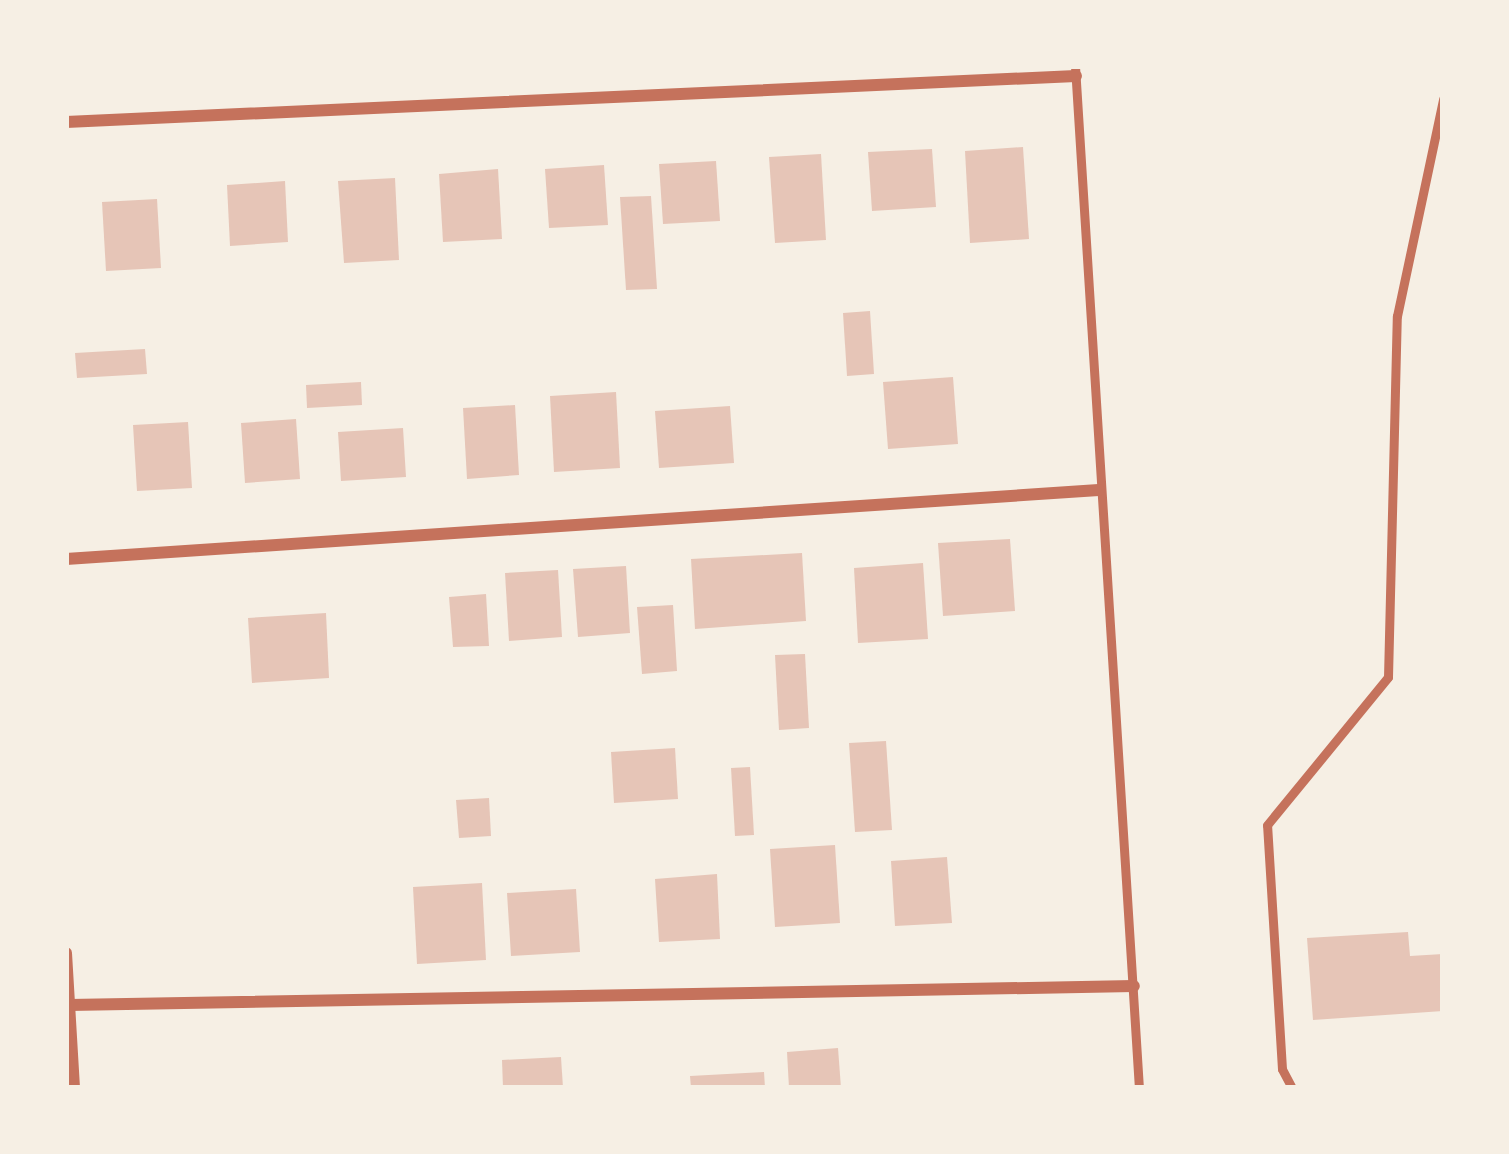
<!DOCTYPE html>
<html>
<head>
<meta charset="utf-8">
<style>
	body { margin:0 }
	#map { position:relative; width:1509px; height:1154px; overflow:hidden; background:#f6efe4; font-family:"Roboto Condensed",sans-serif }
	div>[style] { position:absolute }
	.building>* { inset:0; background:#e6c5b7 }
	.service>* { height:9px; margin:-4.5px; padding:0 4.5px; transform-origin:4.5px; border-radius:4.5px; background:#c5725c }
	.minor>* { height:12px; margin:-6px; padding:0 6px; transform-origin:6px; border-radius:6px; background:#c5725c }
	span { translate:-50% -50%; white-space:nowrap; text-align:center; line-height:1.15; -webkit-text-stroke:9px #f6efe4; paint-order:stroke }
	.frame { position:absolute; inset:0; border:69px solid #f6efe4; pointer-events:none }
</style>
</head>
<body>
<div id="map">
	<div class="building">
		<i style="clip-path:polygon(1023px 147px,1029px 239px,970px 243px,965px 151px)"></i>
		<i style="clip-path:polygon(932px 149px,936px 207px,872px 211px,868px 152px)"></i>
		<i style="clip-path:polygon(821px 154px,826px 240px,775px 243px,769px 157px)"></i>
		<i style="clip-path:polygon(716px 161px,720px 221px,663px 224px,659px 164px)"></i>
		<i style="clip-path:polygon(604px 165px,608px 225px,549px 228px,545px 169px)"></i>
		<i style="clip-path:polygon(498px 169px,502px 239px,443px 242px,439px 174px)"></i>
		<i style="clip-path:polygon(395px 178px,399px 260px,344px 263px,338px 181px)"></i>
		<i style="clip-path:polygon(285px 181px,288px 242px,230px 246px,227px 185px)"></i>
		<i style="clip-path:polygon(651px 196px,657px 289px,626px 290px,620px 197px)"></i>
		<i style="clip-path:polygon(157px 199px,161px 268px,106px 271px,102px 202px)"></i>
		<i style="clip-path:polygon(870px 311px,874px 374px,847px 376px,843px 313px)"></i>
		<i style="clip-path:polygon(145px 349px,147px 374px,77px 378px,75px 353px)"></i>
		<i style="clip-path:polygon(953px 377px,958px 444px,888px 449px,883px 382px)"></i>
		<i style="clip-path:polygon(361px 382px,362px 405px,307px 408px,306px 385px)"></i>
		<i style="clip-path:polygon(616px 392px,620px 468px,554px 472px,550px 396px)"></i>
		<i style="clip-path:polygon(515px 405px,519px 475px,467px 479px,463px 408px)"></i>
		<i style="clip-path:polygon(730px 406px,734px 463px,659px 468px,655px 411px)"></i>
		<i style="clip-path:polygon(296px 419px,300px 479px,245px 483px,241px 423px)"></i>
		<i style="clip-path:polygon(188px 422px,192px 488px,137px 491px,133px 425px)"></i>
		<i style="clip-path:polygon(403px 428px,406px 477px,341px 481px,338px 432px)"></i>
		<i style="clip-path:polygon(1010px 539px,1015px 611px,943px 616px,938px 543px)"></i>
		<i style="clip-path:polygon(802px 553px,806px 621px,695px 629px,691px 559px)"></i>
		<i style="clip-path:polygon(923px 563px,928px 639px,858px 643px,854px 568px)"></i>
		<i style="clip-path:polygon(626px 566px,630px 633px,578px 637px,573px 569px)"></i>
		<i style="clip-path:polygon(558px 570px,562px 637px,509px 641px,505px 573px)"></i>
		<i style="clip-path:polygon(486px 594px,489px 646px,453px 647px,449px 597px)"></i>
		<i style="clip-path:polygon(673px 605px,677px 671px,642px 674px,637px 607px)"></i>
		<i style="clip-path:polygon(326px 613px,329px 678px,252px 683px,248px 618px)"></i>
		<i style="clip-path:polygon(805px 654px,809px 728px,779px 730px,775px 655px)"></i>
		<i style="clip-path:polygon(886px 741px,892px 830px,855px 832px,849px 743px)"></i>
		<i style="clip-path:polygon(675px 748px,678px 799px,614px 803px,611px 752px)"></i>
		<i style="clip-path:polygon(750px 767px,754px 835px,735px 836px,731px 768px)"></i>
		<i style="clip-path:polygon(489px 798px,491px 836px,459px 838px,456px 800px)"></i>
		<i style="clip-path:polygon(835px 845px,840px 923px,775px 927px,770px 849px)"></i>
		<i style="clip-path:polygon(947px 857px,952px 923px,895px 926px,891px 861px)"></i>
		<i style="clip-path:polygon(717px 874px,720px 939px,659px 942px,655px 879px)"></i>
		<i style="clip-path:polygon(482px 883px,486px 960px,417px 964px,413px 887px)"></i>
		<i style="clip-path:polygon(576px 889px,580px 952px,511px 956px,507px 893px)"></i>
		<i style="clip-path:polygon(1408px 932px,1410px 956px,1443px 954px,1443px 1011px,1313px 1020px,1307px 938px)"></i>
		<i style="clip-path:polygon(838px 1048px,841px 1088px,789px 1088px,787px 1052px)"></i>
		<i style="clip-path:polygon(561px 1057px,563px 1088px,503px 1088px,502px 1060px)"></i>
		<i style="clip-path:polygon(764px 1072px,765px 1088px,691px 1088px,690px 1076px)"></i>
	</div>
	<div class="service">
		<i style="left:1075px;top:66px;width:1024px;rotate:86.42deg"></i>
		<i style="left:1292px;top:1088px;width:21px;rotate:-118deg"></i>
		<i style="left:1282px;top:1069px;width:244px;rotate:-93.5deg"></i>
		<i style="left:1267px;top:825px;width:191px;rotate:-50.7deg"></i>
		<i style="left:1388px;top:677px;width:361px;rotate:-88.6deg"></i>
		<i style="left:1397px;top:316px;width:222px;rotate:-78deg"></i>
	</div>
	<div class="minor">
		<i style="left:66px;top:122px;width:1011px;rotate:-2.61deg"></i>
		<i style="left:66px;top:559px;width:1035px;rotate:-3.82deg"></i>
		<i style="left:66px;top:953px;width:135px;rotate:86.6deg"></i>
		<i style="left:69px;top:1005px;width:1065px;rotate:-1.02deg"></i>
	</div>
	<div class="frame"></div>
</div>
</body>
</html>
